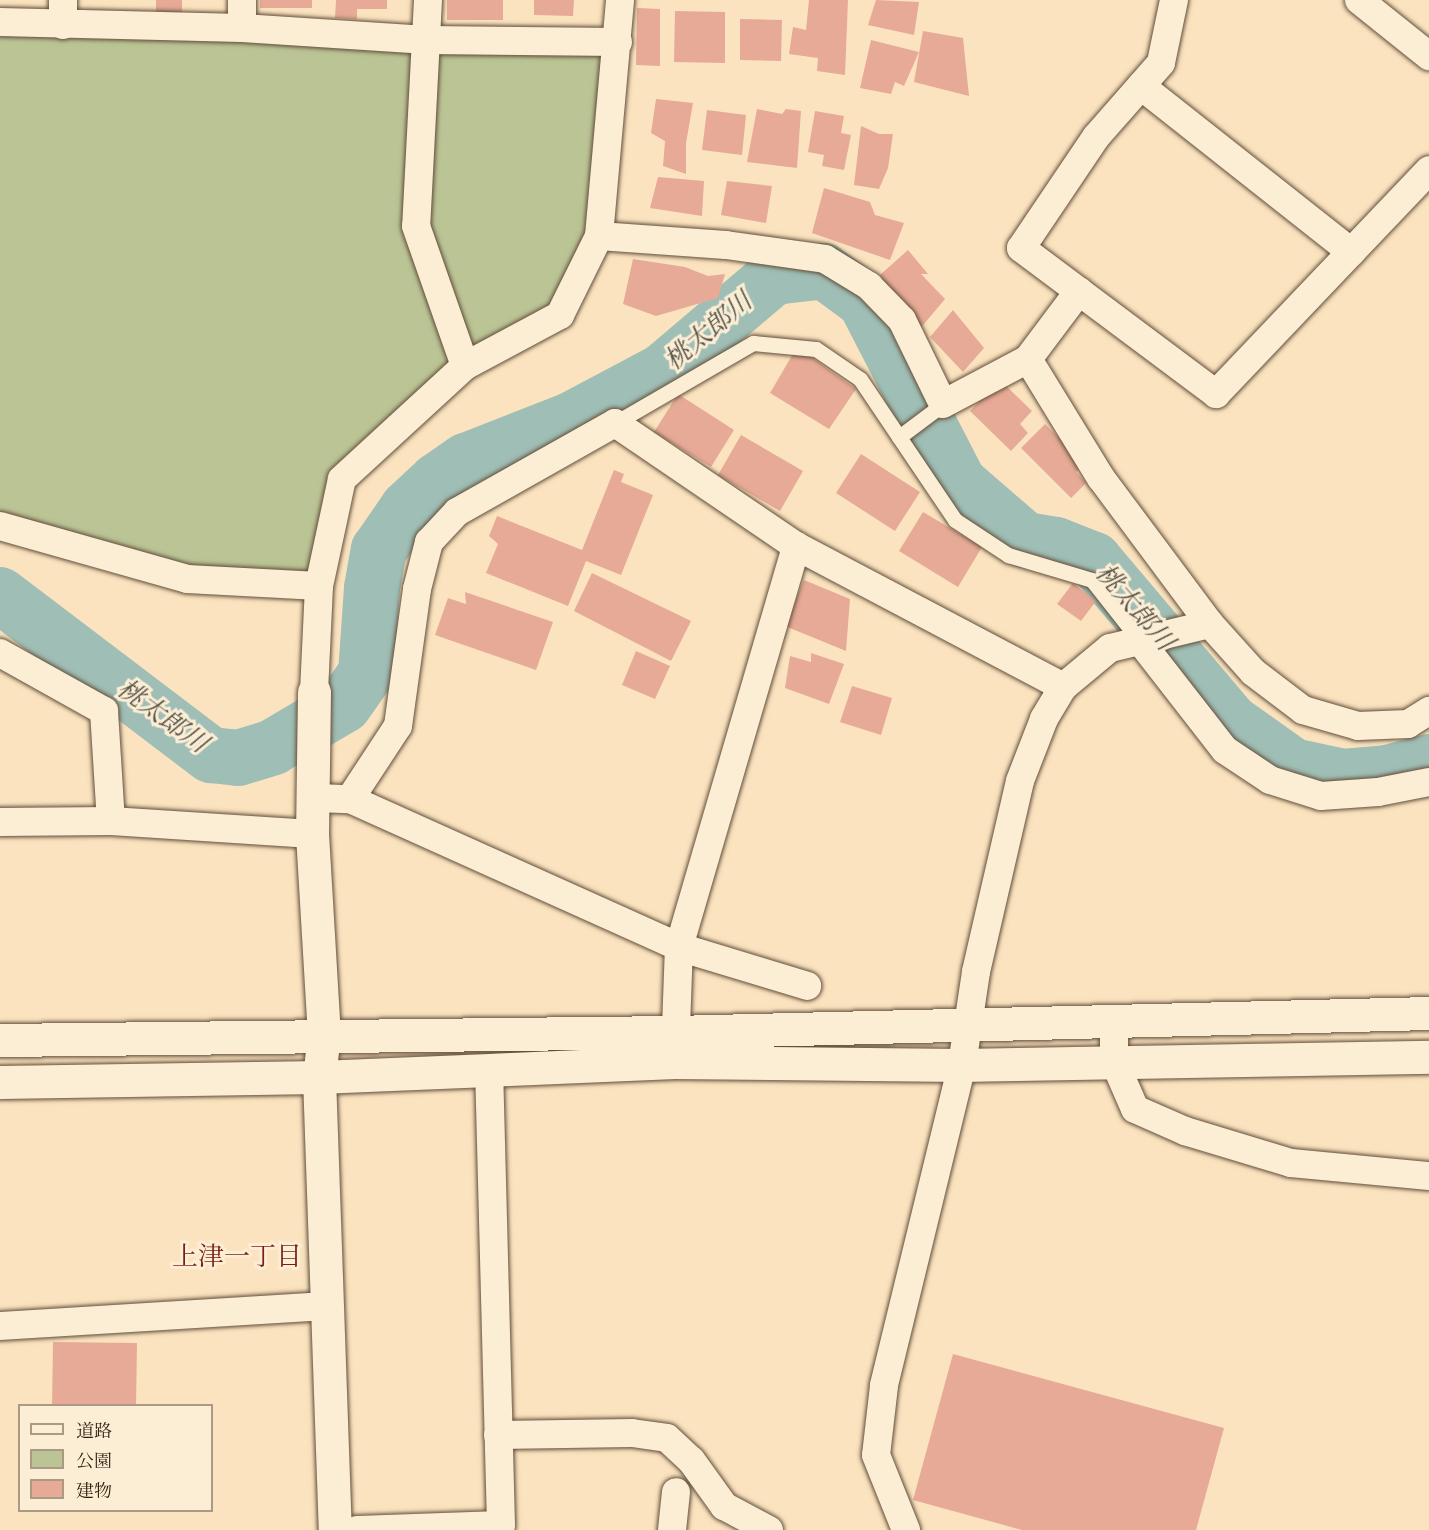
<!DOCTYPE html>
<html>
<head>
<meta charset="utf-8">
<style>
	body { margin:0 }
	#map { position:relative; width:1429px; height:1530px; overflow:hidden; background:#fbe3bf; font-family:"Libre Bodoni","Noto Serif JP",serif }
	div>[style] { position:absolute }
	.green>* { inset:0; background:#bbc495 }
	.river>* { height:56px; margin:-28px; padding:0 28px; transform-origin:28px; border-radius:28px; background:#9fbeb5 }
	.building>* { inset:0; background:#e7aa96 }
	.roads { filter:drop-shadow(0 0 2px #614e3a) drop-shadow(0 0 2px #614e3a) }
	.lane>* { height:15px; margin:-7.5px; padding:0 7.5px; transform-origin:7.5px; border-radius:7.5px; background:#fcedd5 }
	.street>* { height:28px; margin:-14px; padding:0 14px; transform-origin:14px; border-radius:14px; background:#fcedd5 }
	.secondary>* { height:33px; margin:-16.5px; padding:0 16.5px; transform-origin:16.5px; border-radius:16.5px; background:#fcedd5 }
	span { translate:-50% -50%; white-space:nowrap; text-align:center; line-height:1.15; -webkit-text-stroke:6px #fcedd5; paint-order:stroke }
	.water-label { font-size:26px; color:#565548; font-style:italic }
	.neighbourhood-label { font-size:26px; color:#7a1f14 }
	.legend { position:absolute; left:18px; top:1404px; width:195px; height:108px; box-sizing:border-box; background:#fcedd5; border:2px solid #aa9a85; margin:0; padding:8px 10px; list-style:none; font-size:18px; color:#2e1d0d }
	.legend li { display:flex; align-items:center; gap:12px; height:30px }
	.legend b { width:30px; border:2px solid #aa9a85 }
</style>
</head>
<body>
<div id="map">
	<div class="green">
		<i style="clip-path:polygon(0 23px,618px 42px,599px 236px,560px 315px,465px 366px,342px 479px,319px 586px,187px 579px,0 526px)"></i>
	</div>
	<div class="river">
		<i style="left:0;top:595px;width:265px;rotate:37.2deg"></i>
		<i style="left:211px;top:755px;width:27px;rotate:6deg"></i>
		<i style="left:238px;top:758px;width:37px;rotate:-17deg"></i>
		<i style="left:273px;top:747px;width:82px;rotate:-30.6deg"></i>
		<i style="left:344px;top:705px;width:38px;rotate:-55deg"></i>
		<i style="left:366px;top:674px;width:86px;rotate:-86deg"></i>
		<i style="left:372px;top:588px;width:39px;rotate:-80deg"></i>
		<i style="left:379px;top:550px;width:51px;rotate:-55.4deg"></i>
		<i style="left:408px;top:508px;width:40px;rotate:-43deg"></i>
		<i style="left:437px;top:481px;width:35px;rotate:-35deg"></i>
		<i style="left:466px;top:461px;width:113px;rotate:-21.3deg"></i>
		<i style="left:571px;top:420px;width:104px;rotate:-28deg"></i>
		<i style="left:663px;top:371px;width:145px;rotate:-40.3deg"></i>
		<i style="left:774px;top:277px;width:50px;rotate:-6.8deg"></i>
		<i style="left:824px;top:271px;width:51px;rotate:36.2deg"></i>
		<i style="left:865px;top:301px;width:205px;rotate:62.7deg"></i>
		<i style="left:959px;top:483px;width:87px;rotate:40.8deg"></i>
		<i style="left:1025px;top:540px;width:31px;rotate:9deg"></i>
		<i style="left:1056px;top:545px;width:41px;rotate:21.5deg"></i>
		<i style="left:1094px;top:560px;width:212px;rotate:49.8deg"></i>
		<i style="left:1231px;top:722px;width:76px;rotate:35.4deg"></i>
		<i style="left:1293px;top:766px;width:51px;rotate:12.4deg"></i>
		<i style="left:1343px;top:777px;width:44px;rotate:-5.2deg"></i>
		<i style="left:1387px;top:773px;width:43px;rotate:-14.7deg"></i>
	</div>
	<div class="building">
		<i style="clip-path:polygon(156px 0,182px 0,182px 19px,156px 18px)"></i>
		<i style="clip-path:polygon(260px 0,312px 0,312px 8px,260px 8px)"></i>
		<i style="clip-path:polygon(336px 0,387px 0,387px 9px,357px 9px,357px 19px,335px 18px)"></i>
		<i style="clip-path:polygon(447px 0,503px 0,503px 20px,447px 20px)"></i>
		<i style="clip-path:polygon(534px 0,574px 0,573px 16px,534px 15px)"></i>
		<i style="clip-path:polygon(809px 0,848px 0,845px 75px,817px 71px,818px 58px,789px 54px,793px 27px,806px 30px)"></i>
		<i style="clip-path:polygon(876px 0,919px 2px,914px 35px,868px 25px)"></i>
		<i style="clip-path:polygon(637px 8px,660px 9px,660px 66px,636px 65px)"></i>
		<i style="clip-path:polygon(675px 11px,725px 12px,725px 63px,674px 62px)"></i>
		<i style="clip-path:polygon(740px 19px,782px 20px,781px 61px,740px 60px)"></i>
		<i style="clip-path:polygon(923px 31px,963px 38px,969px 96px,914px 82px)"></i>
		<i style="clip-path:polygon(871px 40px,919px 52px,904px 86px,895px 82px,891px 94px,860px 88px)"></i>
		<i style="clip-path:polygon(656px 99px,693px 103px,686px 143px,686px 174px,663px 166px,665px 141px,651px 133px)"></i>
		<i style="clip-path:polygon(757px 109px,782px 114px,786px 109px,801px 111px,797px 168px,747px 162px)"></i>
		<i style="clip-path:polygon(707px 110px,746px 115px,742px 155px,702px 150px)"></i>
		<i style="clip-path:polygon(815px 111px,844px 116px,841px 133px,851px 135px,844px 170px,822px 166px,824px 155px,808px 152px)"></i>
		<i style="clip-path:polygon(861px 126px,879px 134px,893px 134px,888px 168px,879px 189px,854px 185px)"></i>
		<i style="clip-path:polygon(658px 177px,704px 181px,702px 216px,650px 208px)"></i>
		<i style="clip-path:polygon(727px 181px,772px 186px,766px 223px,721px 215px)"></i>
		<i style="clip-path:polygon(824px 188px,870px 202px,875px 215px,904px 223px,890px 260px,812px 233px)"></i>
		<i style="clip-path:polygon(908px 250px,928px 274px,921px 274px,945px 299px,919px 330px,880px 275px)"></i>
		<i style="clip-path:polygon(633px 259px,685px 267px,708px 276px,725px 274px,718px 298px,656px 316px,623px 304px)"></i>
		<i style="clip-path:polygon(953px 310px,984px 348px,963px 372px,930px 337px)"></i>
		<i style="clip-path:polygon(797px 347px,856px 389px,829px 429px,770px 393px)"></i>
		<i style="clip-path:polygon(1000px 380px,1032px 411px,1020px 424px,1028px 433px,1011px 451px,970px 411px)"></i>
		<i style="clip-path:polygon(678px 394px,734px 430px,711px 467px,654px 432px)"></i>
		<i style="clip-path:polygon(1045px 424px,1085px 464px,1076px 472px,1086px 483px,1071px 498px,1021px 448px)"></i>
		<i style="clip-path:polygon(741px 435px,803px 471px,780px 511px,718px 475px)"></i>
		<i style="clip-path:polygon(861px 454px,920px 492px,895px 531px,836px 493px)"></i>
		<i style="clip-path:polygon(614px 470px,624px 474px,621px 482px,653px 495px,621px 575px,586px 561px,568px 606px,486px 573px,498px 544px,489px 536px,497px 516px,582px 550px)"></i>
		<i style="clip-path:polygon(923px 512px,982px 547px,958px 587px,899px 551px)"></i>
		<i style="clip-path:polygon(592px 573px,691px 621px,671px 661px,574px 611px)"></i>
		<i style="clip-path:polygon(804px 580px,850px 599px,846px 651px,785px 626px)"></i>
		<i style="clip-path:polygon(1073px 583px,1096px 601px,1081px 621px,1057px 604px)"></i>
		<i style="clip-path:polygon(465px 592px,553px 622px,536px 670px,435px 635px,448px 598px,466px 604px)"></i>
		<i style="clip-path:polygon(636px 651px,670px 666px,655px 699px,622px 685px)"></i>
		<i style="clip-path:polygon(811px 653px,844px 664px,829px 704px,785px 688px,790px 656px,811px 662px)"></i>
		<i style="clip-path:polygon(852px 686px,892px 698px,881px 735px,840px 722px)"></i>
		<i style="clip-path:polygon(53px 1342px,137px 1343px,136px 1406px,52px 1406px)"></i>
		<i style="clip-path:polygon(953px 1354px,1224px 1428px,1196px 1530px,1022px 1530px,913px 1500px)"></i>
	</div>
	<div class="roads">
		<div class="lane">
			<i style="left:615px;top:423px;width:160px;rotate:-30.1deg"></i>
			<i style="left:753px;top:343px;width:63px;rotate:5.4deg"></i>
			<i style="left:816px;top:349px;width:53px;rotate:34.3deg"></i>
			<i style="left:860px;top:379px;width:70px;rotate:56.1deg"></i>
			<i style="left:899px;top:437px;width:55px;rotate:-36.9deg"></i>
			<i style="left:899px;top:437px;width:100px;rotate:56deg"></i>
			<i style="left:955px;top:520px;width:64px;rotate:33.4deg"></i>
			<i style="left:1008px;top:555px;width:88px;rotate:16.6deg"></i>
			<i style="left:1092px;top:580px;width:78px;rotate:51.8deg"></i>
		</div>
		<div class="street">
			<i style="left:428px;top:0;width:226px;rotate:93deg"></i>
			<i style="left:416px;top:226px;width:148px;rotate:70.7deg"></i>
			<i style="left:1174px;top:0;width:64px;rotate:101.7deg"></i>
			<i style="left:1161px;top:63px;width:98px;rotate:131.3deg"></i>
			<i style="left:1096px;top:137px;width:134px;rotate:124deg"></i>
			<i style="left:1021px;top:248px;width:244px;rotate:36.8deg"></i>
			<i style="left:1216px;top:394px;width:309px;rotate:-46.4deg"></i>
			<i style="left:1359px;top:0;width:90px;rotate:38.7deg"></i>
			<i style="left:0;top:22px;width:242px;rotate:1.4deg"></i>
			<i style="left:242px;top:28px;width:185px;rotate:3.7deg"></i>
			<i style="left:427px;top:40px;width:191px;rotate:0.6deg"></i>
			<i style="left:63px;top:25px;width:25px;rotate:-90deg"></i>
			<i style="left:242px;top:28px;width:28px;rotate:-90deg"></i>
			<i style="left:1141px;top:86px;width:268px;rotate:38.3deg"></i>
			<i style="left:599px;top:236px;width:127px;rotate:4.1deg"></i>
			<i style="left:726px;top:245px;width:100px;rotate:8deg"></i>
			<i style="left:825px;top:259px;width:52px;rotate:31.5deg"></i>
			<i style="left:869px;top:286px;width:47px;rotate:45.9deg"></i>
			<i style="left:902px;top:320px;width:93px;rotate:64deg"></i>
			<i style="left:943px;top:404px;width:96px;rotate:-27.9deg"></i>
			<i style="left:1028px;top:359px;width:140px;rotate:58.5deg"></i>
			<i style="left:1101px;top:478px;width:182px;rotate:53.3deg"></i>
			<i style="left:1210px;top:624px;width:103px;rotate:166.5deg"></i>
			<i style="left:1110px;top:648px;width:61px;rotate:140.3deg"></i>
			<i style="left:1063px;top:687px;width:37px;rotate:121deg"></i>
			<i style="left:1044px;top:719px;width:66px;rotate:111.2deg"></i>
			<i style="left:1020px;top:781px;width:196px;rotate:103deg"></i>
			<i style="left:976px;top:972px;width:94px;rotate:98.6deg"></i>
			<i style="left:962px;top:1065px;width:330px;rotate:103.7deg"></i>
			<i style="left:884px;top:1386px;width:69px;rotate:96.6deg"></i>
			<i style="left:876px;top:1455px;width:81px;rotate:68.2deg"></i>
			<i style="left:1028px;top:359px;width:85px;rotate:-53.1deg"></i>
			<i style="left:0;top:526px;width:194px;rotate:15.8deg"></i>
			<i style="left:187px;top:579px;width:132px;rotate:3deg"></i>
			<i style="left:1210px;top:624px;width:64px;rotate:48.1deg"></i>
			<i style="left:1253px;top:672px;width:63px;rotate:37.2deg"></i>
			<i style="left:1303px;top:710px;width:57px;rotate:16.2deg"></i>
			<i style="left:1358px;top:726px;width:50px;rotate:-2.3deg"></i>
			<i style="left:1408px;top:724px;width:25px;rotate:-32deg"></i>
			<i style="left:1140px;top:641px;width:138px;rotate:52.1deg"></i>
			<i style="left:1225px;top:750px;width:54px;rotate:33.7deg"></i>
			<i style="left:1270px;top:780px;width:53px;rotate:17.4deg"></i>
			<i style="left:1321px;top:796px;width:57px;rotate:-4deg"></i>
			<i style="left:1378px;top:792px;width:52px;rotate:-11.1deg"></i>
			<i style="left:0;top:653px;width:119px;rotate:29.1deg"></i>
			<i style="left:104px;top:711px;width:110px;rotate:86.4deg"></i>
			<i style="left:314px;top:692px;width:106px;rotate:-87.3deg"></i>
			<i style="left:319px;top:586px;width:109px;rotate:-77.9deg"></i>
			<i style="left:342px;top:479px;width:167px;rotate:-42.6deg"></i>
			<i style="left:465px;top:366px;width:108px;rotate:-28.2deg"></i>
			<i style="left:560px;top:315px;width:88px;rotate:-63.7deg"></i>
			<i style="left:599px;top:236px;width:237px;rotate:-84.9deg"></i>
			<i style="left:315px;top:798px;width:35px;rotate:2deg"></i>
			<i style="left:350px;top:799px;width:361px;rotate:24.2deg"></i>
			<i style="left:679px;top:947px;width:134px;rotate:16.9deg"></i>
			<i style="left:350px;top:799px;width:87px;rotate:-56.7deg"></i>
			<i style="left:398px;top:726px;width:138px;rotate:-82.1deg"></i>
			<i style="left:417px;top:589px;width:49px;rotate:-75.7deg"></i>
			<i style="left:429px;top:542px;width:41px;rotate:-47deg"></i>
			<i style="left:457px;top:512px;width:181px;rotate:-29.4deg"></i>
			<i style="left:615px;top:423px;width:219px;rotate:34.2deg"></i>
			<i style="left:796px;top:546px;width:302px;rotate:27.8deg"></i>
			<i style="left:0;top:822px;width:111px;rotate:-0.5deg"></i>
			<i style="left:111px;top:821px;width:201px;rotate:3.7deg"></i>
			<i style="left:1114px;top:1022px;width:39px;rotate:90deg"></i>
			<i style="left:1114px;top:1061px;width:52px;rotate:66.4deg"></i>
			<i style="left:1135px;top:1109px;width:55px;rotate:23.7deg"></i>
			<i style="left:1185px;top:1131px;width:111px;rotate:16.8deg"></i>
			<i style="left:1291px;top:1163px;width:139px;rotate:5.4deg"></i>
			<i style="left:675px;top:1055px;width:108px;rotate:-87.9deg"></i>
			<i style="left:679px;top:947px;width:418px;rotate:-73.7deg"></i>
			<i style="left:0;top:1326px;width:329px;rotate:-3.5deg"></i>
			<i style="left:498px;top:1435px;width:134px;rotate:-0.9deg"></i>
			<i style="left:632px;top:1433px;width:35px;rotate:8deg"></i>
			<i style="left:667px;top:1438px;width:33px;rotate:43deg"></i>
			<i style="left:691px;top:1460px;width:57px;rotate:54.3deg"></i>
			<i style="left:724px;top:1506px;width:51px;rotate:28.1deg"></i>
			<i style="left:357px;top:1530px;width:144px;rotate:-2deg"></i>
			<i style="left:501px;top:1525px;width:456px;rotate:-91.5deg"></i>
			<i style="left:672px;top:1530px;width:38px;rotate:-84deg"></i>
		</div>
		<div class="secondary">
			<i style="left:314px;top:692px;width:142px;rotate:90.8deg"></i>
			<i style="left:312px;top:834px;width:200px;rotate:86.6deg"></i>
			<i style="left:324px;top:1034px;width:43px;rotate:96.6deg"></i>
			<i style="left:319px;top:1077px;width:453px;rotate:88deg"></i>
			<i style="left:0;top:1040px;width:674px;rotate:-0.68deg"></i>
			<i style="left:674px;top:1032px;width:755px;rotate:-1.44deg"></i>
			<i style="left:0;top:1082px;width:319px;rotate:-0.9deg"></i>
			<i style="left:319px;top:1077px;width:356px;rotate:-2.4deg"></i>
			<i style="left:675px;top:1062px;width:287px;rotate:0.6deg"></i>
			<i style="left:962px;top:1065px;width:467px;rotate:-1deg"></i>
		</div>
	</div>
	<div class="water-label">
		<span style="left:709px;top:332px;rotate:-40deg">桃太郎川</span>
		<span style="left:1134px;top:608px;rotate:49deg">桃太郎川</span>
		<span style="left:162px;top:717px;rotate:36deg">桃太郎川</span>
	</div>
	<div class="neighbourhood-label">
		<span style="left:237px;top:1258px">上津一丁目</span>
	</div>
	<ul class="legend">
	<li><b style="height:8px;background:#fcedd5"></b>道路</li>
	<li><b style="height:16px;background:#bbc495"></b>公園</li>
	<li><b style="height:16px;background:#e7aa96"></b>建物</li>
	</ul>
</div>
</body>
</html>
